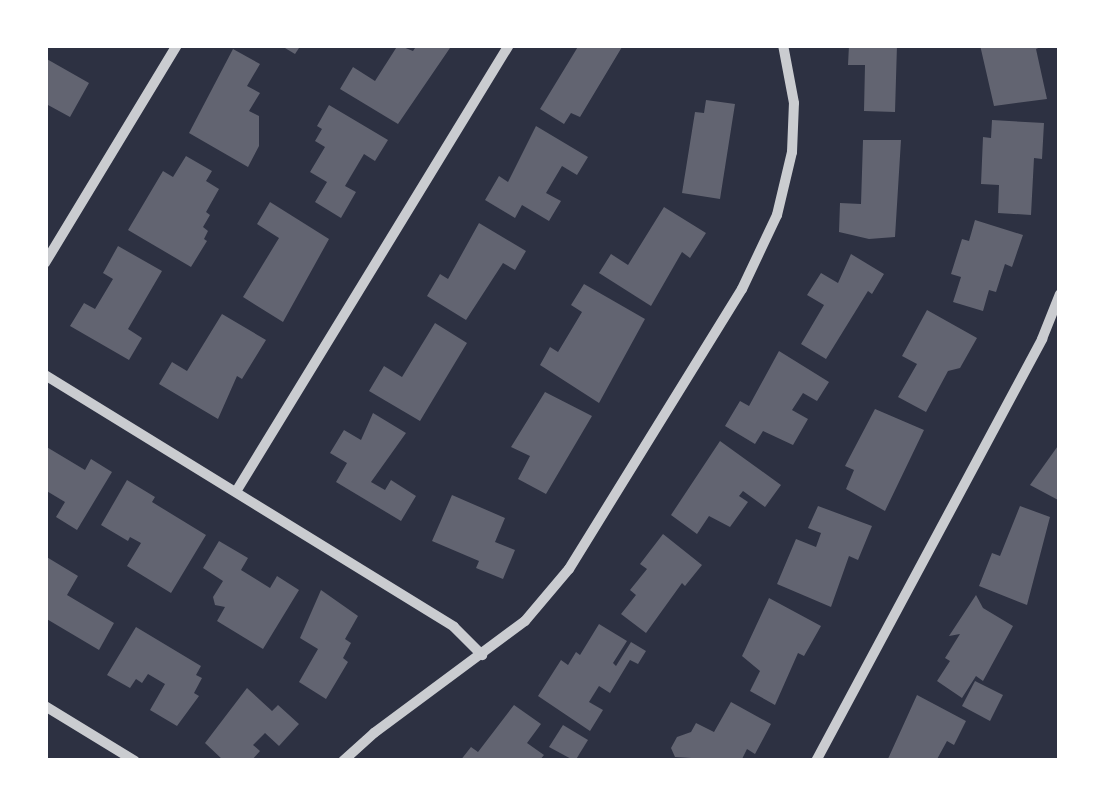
<!DOCTYPE html>
<html>
<head>
<meta charset="utf-8">
<style>
	body { margin:0 }
	#map { position:relative; width:1105px; height:806px; overflow:hidden; background:#2d3142; font-family:"Alegreya Sans",sans-serif }
	div>[style] { position:absolute }
	.building>* { inset:0; background:#626471 }
	.minor>* { height:10px; margin:-5px; padding:0 5px; transform-origin:5px; border-radius:5px; background:#caccd0 }
	span { translate:-50% -50%; white-space:nowrap; text-align:center; line-height:1.15; -webkit-text-stroke:8px #fff; paint-order:stroke }
	.frame { position:absolute; inset:0; border:48px solid #fff; pointer-events:none }
</style>
</head>
<body>
<div id="map">
	<div class="building">
		<i style="clip-path:polygon(280px 45px,301px 45px,295px 54px)"></i>
		<i style="clip-path:polygon(398px 45px,413px 51px,417px 45px,452px 45px,398px 124px,340px 89px,353px 67px,375px 81px)"></i>
		<i style="clip-path:polygon(579px 45px,622px 47px,580px 117px,571px 113px,564px 124px,540px 109px)"></i>
		<i style="clip-path:polygon(849px 45px,897px 45px,895px 112px,864px 111px,865px 65px,848px 65px)"></i>
		<i style="clip-path:polygon(980px 45px,1045px 45px,1036px 49px,1047px 99px,994px 106px)"></i>
		<i style="clip-path:polygon(233px 49px,260px 64px,247px 86px,260px 93px,249px 111px,259px 116px,259px 146px,248px 167px,189px 133px)"></i>
		<i style="clip-path:polygon(45px 58px,89px 83px,70px 117px,48px 105px,45px 110px)"></i>
		<i style="clip-path:polygon(706px 100px,735px 104px,720px 199px,682px 193px,695px 112px,704px 113px)"></i>
		<i style="clip-path:polygon(329px 105px,388px 140px,375px 161px,364px 154px,345px 186px,356px 192px,341px 218px,315px 202px,327px 182px,310px 172px,325px 147px,315px 141px,322px 129px,317px 126px)"></i>
		<i style="clip-path:polygon(992px 120px,1044px 123px,1042px 159px,1034px 158px,1031px 215px,998px 213px,999px 185px,981px 184px,983px 137px,991px 138px)"></i>
		<i style="clip-path:polygon(536px 126px,588px 157px,577px 175px,562px 166px,546px 193px,561px 201px,549px 221px,522px 205px,515px 218px,485px 200px,499px 176px,508px 182px)"></i>
		<i style="clip-path:polygon(863px 140px,901px 140px,895px 237px,869px 239px,839px 232px,840px 203px,861px 204px)"></i>
		<i style="clip-path:polygon(186px 156px,212px 171px,206px 181px,219px 189px,206px 212px,210px 215px,203px 227px,208px 231px,204px 239px,207px 241px,191px 267px,128px 230px,163px 171px,173px 177px)"></i>
		<i style="clip-path:polygon(270px 202px,329px 239px,283px 322px,243px 297px,279px 238px,257px 224px)"></i>
		<i style="clip-path:polygon(664px 207px,706px 233px,690px 258px,682px 252px,651px 306px,599px 273px,611px 254px,628px 265px)"></i>
		<i style="clip-path:polygon(975px 220px,1023px 235px,1012px 267px,1005px 264px,996px 292px,989px 290px,983px 311px,953px 302px,961px 277px,951px 274px,962px 239px,969px 241px)"></i>
		<i style="clip-path:polygon(479px 223px,526px 251px,515px 270px,503px 263px,466px 320px,427px 296px,440px 274px,448px 279px)"></i>
		<i style="clip-path:polygon(118px 246px,162px 271px,128px 329px,142px 338px,129px 360px,70px 326px,84px 303px,95px 309px,113px 279px,103px 273px)"></i>
		<i style="clip-path:polygon(851px 254px,884px 274px,872px 294px,868px 291px,826px 359px,801px 344px,824px 305px,807px 295px,821px 273px,838px 283px)"></i>
		<i style="clip-path:polygon(584px 284px,645px 319px,599px 403px,540px 365px,550px 347px,558px 352px,582px 312px,571px 305px)"></i>
		<i style="clip-path:polygon(927px 310px,977px 338px,960px 368px,948px 371px,926px 412px,898px 397px,917px 364px,902px 356px)"></i>
		<i style="clip-path:polygon(222px 314px,266px 340px,242px 379px,237px 376px,218px 419px,159px 384px,172px 362px,187px 371px)"></i>
		<i style="clip-path:polygon(435px 323px,467px 343px,420px 421px,369px 391px,384px 366px,402px 377px)"></i>
		<i style="clip-path:polygon(779px 351px,829px 382px,817px 401px,803px 393px,792px 410px,808px 419px,793px 445px,763px 431px,755px 444px,725px 426px,740px 401px,749px 406px)"></i>
		<i style="clip-path:polygon(545px 392px,592px 416px,546px 494px,518px 479px,530px 456px,511px 447px)"></i>
		<i style="clip-path:polygon(875px 409px,924px 430px,885px 511px,846px 489px,854px 470px,845px 466px)"></i>
		<i style="clip-path:polygon(373px 413px,406px 433px,371px 482px,385px 490px,391px 480px,416px 496px,401px 521px,336px 482px,347px 463px,330px 453px,344px 430px,361px 440px)"></i>
		<i style="clip-path:polygon(720px 441px,781px 485px,765px 507px,743px 491px,739px 496px,748px 502px,730px 527px,709px 516px,697px 534px,671px 515px)"></i>
		<i style="clip-path:polygon(1060px 443px,1060px 501px,1030px 485px)"></i>
		<i style="clip-path:polygon(45px 446px,85px 470px,91px 459px,112px 472px,77px 530px,56px 517px,65px 502px,45px 490px)"></i>
		<i style="clip-path:polygon(127px 480px,155px 497px,152px 502px,206px 535px,171px 593px,127px 566px,141px 543px,130px 537px,128px 541px,101px 525px)"></i>
		<i style="clip-path:polygon(452px 495px,505px 518px,495px 542px,515px 550px,503px 579px,476px 568px,479px 561px,432px 541px)"></i>
		<i style="clip-path:polygon(818px 506px,872px 526px,858px 560px,849px 556px,831px 607px,777px 584px,796px 539px,816px 547px,821px 533px,808px 528px)"></i>
		<i style="clip-path:polygon(1020px 506px,1050px 517px,1027px 605px,979px 586px,992px 553px,1000px 556px)"></i>
		<i style="clip-path:polygon(663px 534px,702px 565px,685px 586px,682px 583px,646px 633px,621px 614px,636px 595px,630px 590px,647px 569px,640px 564px)"></i>
		<i style="clip-path:polygon(219px 541px,248px 558px,241px 570px,270px 588px,277px 576px,299px 590px,263px 649px,217px 621px,225px 607px,215px 605px,213px 597px,223px 581px,203px 568px)"></i>
		<i style="clip-path:polygon(45px 556px,78px 576px,67px 595px,114px 623px,99px 650px,45px 618px)"></i>
		<i style="clip-path:polygon(321px 590px,358px 616px,345px 639px,351px 643px,343px 658px,348px 662px,326px 699px,299px 682px,318px 649px,300px 638px)"></i>
		<i style="clip-path:polygon(976px 595px,983px 608px,1013px 626px,983px 681px,976px 676px,962px 698px,937px 681px,950px 661px,945px 658px,960px 634px,949px 636px)"></i>
		<i style="clip-path:polygon(769px 598px,821px 626px,804px 656px,798px 653px,775px 705px,750px 691px,760px 671px,742px 656px)"></i>
		<i style="clip-path:polygon(599px 624px,627px 641px,613px 663px,616px 666px,631px 642px,646px 651px,638px 664px,630px 660px,610px 693px,599px 686px,589px 702px,603px 710px,590px 731px,538px 696px,561px 660px,568px 665px,576px 652px,580px 655px)"></i>
		<i style="clip-path:polygon(136px 627px,201px 666px,196px 675px,202px 678px,194px 693px,199px 696px,177px 726px,150px 710px,165px 684px,148px 674px,142px 683px,136px 679px,130px 688px,107px 675px)"></i>
		<i style="clip-path:polygon(975px 681px,1003px 695px,990px 721px,962px 706px)"></i>
		<i style="clip-path:polygon(247px 688px,272px 711px,278px 705px,299px 724px,279px 746px,265px 733px,253px 745px,260px 751px,251px 761px,224px 761px,205px 743px)"></i>
		<i style="clip-path:polygon(917px 695px,966px 721px,954px 745px,947px 741px,936px 761px,887px 761px)"></i>
		<i style="clip-path:polygon(731px 702px,771px 724px,755px 754px,747px 749px,741px 761px,675px 757px,671px 748px,677px 737px,691px 732px,696px 723px,714px 732px)"></i>
		<i style="clip-path:polygon(514px 705px,541px 724px,527px 743px,544px 755px,539px 761px,460px 761px,471px 747px,478px 752px)"></i>
		<i style="clip-path:polygon(563px 725px,588px 740px,575px 761px,549px 747px)"></i>
	</div>
	<div class="minor">
		<i style="left:45px;top:263px;width:255px;rotate:-58.8deg"></i>
		<i style="left:45px;top:375px;width:480px;rotate:31.6deg"></i>
		<i style="left:454px;top:627px;width:40px;rotate:45deg"></i>
		<i style="left:237px;top:490px;width:522px;rotate:-58.57deg"></i>
		<i style="left:45px;top:706px;width:105px;rotate:31.4deg"></i>
		<i style="left:343px;top:761px;width:42px;rotate:-42.1deg"></i>
		<i style="left:374px;top:733px;width:188px;rotate:-36.6deg"></i>
		<i style="left:525px;top:621px;width:68px;rotate:-49.8deg"></i>
		<i style="left:569px;top:569px;width:329px;rotate:-58.3deg"></i>
		<i style="left:742px;top:289px;width:82px;rotate:-64.7deg"></i>
		<i style="left:777px;top:215px;width:65px;rotate:-76.6deg"></i>
		<i style="left:792px;top:152px;width:49px;rotate:-87.7deg"></i>
		<i style="left:794px;top:103px;width:59px;rotate:-100.7deg"></i>
		<i style="left:816px;top:761px;width:479px;rotate:-61.8deg"></i>
		<i style="left:1042px;top:339px;width:48px;rotate:-68.2deg"></i>
	</div>
	<div class="frame"></div>
</div>
</body>
</html>
